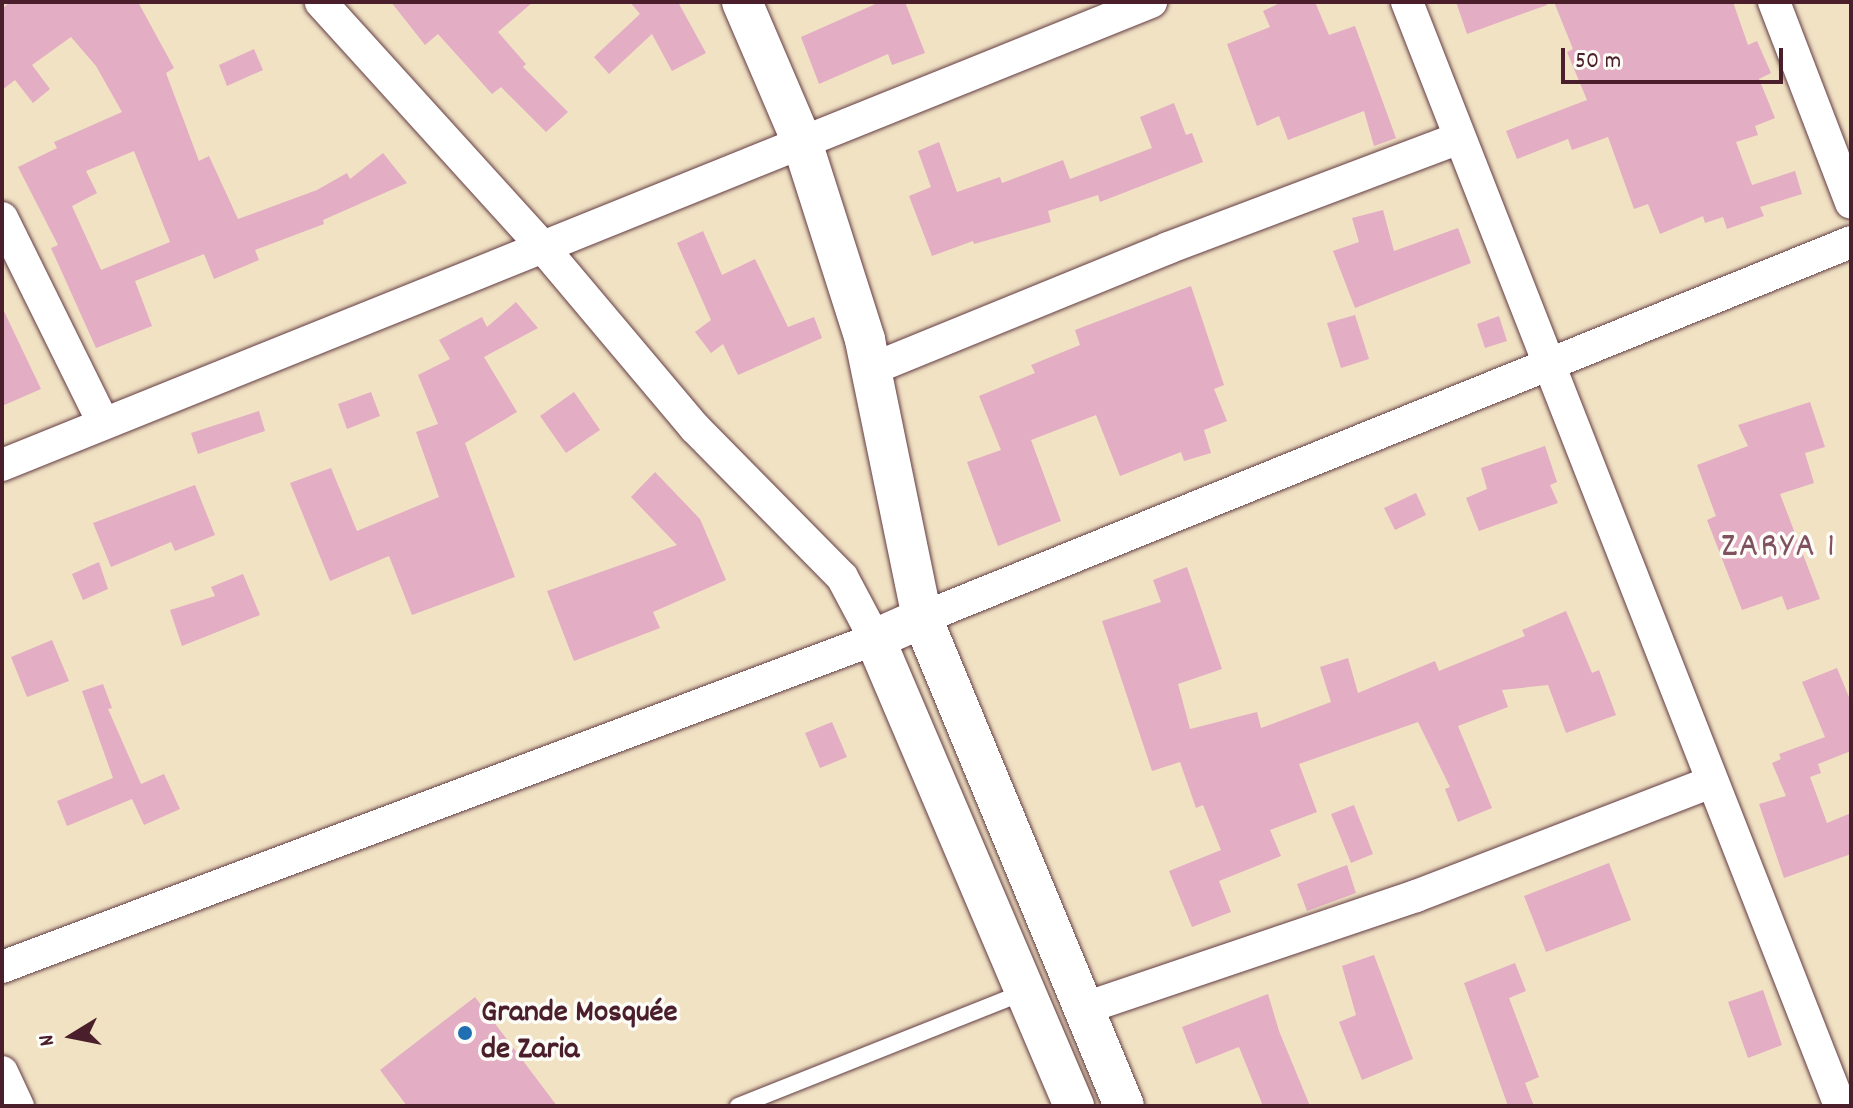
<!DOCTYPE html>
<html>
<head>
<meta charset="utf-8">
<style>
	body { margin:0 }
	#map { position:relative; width:1853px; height:1108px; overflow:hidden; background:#f1e2c4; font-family:Dekko,sans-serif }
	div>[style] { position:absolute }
	.building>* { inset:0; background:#e3adc4 }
	.roads { filter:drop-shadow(0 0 2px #633c42) drop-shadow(0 0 2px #633c42) }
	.service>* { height:16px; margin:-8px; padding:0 8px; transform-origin:8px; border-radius:8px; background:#fff }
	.minor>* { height:32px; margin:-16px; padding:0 16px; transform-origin:16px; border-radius:16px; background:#fff }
	.tertiary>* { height:40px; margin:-20px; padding:0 20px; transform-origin:20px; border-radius:20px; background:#fff }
	.dots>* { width:22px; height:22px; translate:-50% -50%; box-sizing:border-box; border:4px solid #fdfcf7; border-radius:50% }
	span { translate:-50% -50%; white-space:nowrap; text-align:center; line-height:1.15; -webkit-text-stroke:7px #fdfcf7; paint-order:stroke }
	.poi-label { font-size:32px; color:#4a1f2b; font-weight:700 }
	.left { translate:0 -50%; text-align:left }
	.quarter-label { font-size:36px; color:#805161; letter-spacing:2px }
	.frame { position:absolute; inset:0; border:4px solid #4a1f2b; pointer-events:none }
	.north { position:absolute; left:32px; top:996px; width:80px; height:80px; -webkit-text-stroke:6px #fdfcf7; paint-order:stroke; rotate:260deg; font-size:22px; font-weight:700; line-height:32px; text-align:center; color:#4a1f2b }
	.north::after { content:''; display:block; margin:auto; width:28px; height:36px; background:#4a1f2b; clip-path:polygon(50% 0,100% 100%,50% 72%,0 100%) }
	.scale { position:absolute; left:1561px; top:48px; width:222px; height:36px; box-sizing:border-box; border:4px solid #4a1f2b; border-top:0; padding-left:10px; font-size:24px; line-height:28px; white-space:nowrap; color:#4a1f2b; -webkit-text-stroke:6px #fdfcf7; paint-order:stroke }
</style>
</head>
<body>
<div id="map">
	<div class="building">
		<i style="clip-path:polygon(evenodd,10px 2px,138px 2px,174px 68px,166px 73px,199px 161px,209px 156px,238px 219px,317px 190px,347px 173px,350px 179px,383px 153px,407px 183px,323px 220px,324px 224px,255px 250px,259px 260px,214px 279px,204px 254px,135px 281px,152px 326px,96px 348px,51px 248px,58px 245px,18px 167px,57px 148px,54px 142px,122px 112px,96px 66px,71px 37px,32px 65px,50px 89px,33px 103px,15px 80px,2px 90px,2px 9px,10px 2px,134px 151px,170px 242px,101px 270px,72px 206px,97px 193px,86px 171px,134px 151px)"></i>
		<i style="clip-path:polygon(391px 2px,533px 2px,498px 32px,526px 64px,523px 67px,568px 112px,546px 132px,501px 87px,492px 94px,438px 34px,425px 45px)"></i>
		<i style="clip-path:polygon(630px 2px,678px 2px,706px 53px,672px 71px,652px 34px,609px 74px,594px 57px,640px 14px)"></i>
		<i style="clip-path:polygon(880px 2px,905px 2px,925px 53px,892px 65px,888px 54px,819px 84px,801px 37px)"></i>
		<i style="clip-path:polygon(1282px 2px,1315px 2px,1329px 35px,1355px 26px,1396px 138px,1374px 146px,1364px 111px,1288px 140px,1279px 116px,1257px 126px,1227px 44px,1270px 27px,1263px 11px)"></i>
		<i style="clip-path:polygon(1456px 2px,1546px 2px,1547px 5px,1467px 34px)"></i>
		<i style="clip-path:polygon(1554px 2px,1733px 2px,1748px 45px,1757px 41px,1771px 73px,1759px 79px,1775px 118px,1755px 126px,1758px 135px,1736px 142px,1752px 185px,1795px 171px,1802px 194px,1760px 207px,1764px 216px,1727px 229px,1723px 217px,1705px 223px,1703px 216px,1660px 234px,1648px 204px,1634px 209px,1608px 137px,1572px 150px,1568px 139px,1517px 159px,1506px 131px,1587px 100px,1567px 52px,1573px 49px)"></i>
		<i style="clip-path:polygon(254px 49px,263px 70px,227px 86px,219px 65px)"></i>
		<i style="clip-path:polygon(1174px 103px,1186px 135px,1192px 133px,1203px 162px,1100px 202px,1098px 195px,1048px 211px,1051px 222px,974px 244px,973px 241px,932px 256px,909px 196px,931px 187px,918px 151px,939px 142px,957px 192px,1000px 177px,1002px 183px,1063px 160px,1070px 179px,1152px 148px,1140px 117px)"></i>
		<i style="clip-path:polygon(1383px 210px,1394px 251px,1458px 228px,1471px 263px,1355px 308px,1333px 251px,1359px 242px,1352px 218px)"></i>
		<i style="clip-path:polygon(703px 231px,722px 275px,755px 259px,788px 327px,814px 317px,822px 338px,738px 375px,723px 344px,711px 353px,695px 332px,711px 320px,677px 243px)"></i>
		<i style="clip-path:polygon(1191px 286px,1224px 385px,1214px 389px,1227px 421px,1204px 430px,1211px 453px,1184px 461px,1181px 452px,1120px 476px,1096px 415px,1031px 440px,1061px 521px,998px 546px,967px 462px,1001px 450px,979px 396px,1035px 373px,1031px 365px,1080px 345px,1075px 330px)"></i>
		<i style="clip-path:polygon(516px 302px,538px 328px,484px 357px,517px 412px,465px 443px,515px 577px,412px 615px,389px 556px,330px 581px,290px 483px,331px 468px,357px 531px,439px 497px,416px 432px,438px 424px,418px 375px,450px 359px,439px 340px,482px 317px,487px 327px)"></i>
		<i style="clip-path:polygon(2px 307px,41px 389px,2px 406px)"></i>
		<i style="clip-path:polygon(1355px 315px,1369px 359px,1341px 368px,1327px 323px)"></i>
		<i style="clip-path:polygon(1499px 316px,1507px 341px,1485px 348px,1477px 324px)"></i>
		<i style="clip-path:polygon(371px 392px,380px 416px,347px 429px,338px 404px)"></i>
		<i style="clip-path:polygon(574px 392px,600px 430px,566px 453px,540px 416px)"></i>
		<i style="clip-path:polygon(1810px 402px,1825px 447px,1805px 453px,1814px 483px,1780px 494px,1820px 599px,1787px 610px,1782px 596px,1742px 610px,1707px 520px,1716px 516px,1697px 465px,1748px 446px,1738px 425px)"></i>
		<i style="clip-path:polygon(259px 411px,265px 431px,198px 454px,191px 433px)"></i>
		<i style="clip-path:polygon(1545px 446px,1557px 482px,1550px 485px,1558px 503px,1479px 531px,1466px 498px,1487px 489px,1481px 468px)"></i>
		<i style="clip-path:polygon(655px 472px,700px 519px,726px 580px,653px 612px,660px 628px,574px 661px,547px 591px,677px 545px,631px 497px)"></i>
		<i style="clip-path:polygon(195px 485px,215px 535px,175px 551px,171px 542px,111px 567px,93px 523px)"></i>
		<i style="clip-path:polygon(1416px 493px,1426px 515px,1395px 530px,1384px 508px)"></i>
		<i style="clip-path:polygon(99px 562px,108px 589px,83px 600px,72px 574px)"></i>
		<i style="clip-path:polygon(1187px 567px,1222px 669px,1178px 684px,1190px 729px,1257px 712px,1261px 728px,1331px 702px,1320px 667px,1348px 658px,1358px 693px,1435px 661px,1439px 671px,1525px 636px,1522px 630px,1566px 611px,1592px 673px,1599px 670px,1616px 715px,1566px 733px,1548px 685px,1502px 690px,1508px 707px,1458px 726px,1492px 808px,1458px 822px,1445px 789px,1450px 787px,1418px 722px,1299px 764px,1317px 812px,1270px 830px,1281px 856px,1219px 881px,1231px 912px,1192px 927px,1169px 871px,1221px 850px,1203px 805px,1196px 808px,1180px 762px,1152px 771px,1102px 621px,1161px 602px,1153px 580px)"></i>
		<i style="clip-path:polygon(243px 574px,260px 615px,182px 646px,170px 610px,215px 596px,211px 587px)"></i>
		<i style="clip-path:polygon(52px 640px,69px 681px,27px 697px,11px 657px)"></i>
		<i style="clip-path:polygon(1837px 668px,1851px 702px,1851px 751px,1818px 764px,1821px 773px,1810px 777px,1827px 823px,1851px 813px,1851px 854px,1784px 878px,1759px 804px,1786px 796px,1772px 763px,1781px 759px,1779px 754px,1825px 737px,1802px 682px)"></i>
		<i style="clip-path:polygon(103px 684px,112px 708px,108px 709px,141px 784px,164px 774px,180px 809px,144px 825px,132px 799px,67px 826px,57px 801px,113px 778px,82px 691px)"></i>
		<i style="clip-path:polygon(832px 722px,847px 757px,820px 768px,805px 733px)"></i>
		<i style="clip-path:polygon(1354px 805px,1373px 854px,1351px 863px,1331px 814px)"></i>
		<i style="clip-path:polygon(1609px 863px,1631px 920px,1546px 952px,1524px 896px)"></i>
		<i style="clip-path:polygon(1347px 865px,1356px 893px,1307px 911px,1297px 884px)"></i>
		<i style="clip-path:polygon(1374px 955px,1413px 1059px,1362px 1080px,1339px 1022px,1356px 1015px,1342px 966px)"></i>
		<i style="clip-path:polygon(1515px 963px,1526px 991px,1509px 998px,1539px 1077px,1525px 1083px,1534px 1106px,1508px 1106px,1464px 983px)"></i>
		<i style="clip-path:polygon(1763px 990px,1782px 1045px,1748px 1058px,1728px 1002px)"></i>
		<i style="clip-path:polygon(1268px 994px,1279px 1031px,1310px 1106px,1263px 1106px,1239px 1047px,1196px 1064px,1182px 1027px)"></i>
		<i style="clip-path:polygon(475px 997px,557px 1106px,407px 1106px,380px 1070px)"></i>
	</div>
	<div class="roads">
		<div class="service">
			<i style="left:738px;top:1106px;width:309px;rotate:-21.7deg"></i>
		</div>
		<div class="minor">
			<i style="left:1407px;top:2px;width:1186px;rotate:68.58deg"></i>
			<i style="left:1774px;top:2px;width:215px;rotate:69deg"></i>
			<i style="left:2px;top:218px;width:228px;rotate:63.7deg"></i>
			<i style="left:872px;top:369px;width:320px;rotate:-22.2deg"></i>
			<i style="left:1168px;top:248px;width:311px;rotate:-20.7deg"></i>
			<i style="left:2px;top:465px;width:1239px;rotate:-21.95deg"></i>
			<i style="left:922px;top:618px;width:1002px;rotate:-22.03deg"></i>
			<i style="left:2px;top:967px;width:933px;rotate:-20.59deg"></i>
			<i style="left:875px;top:639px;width:70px;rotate:-118deg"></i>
			<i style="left:842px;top:577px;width:209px;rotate:-134.6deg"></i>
			<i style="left:695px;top:428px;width:239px;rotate:-130.1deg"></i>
			<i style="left:541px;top:245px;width:328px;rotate:-132.2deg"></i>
			<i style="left:1085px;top:1008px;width:349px;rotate:-18.7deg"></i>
			<i style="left:1416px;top:896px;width:317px;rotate:-21.1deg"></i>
			<i style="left:2px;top:1072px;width:38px;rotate:65deg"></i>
		</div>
		<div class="tertiary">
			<i style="left:742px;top:2px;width:152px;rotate:66.8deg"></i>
			<i style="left:802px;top:142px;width:208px;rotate:72.3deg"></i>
			<i style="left:865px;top:340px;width:284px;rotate:78.4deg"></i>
			<i style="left:922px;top:618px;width:528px;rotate:67.51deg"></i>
			<i style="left:922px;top:618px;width:51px;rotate:155.9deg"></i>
			<i style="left:875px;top:639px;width:508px;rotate:66.92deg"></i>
		</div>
	</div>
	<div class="dots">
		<i style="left:465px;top:1033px;background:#1f6fb2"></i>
	</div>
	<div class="poi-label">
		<span class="left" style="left:481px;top:1033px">Grande Mosquée<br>de Zaria</span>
	</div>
	<div class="quarter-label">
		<span style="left:1779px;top:549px">ZARYA 1</span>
	</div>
	<div class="frame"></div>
	<div class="north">N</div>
	<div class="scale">50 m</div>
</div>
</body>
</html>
